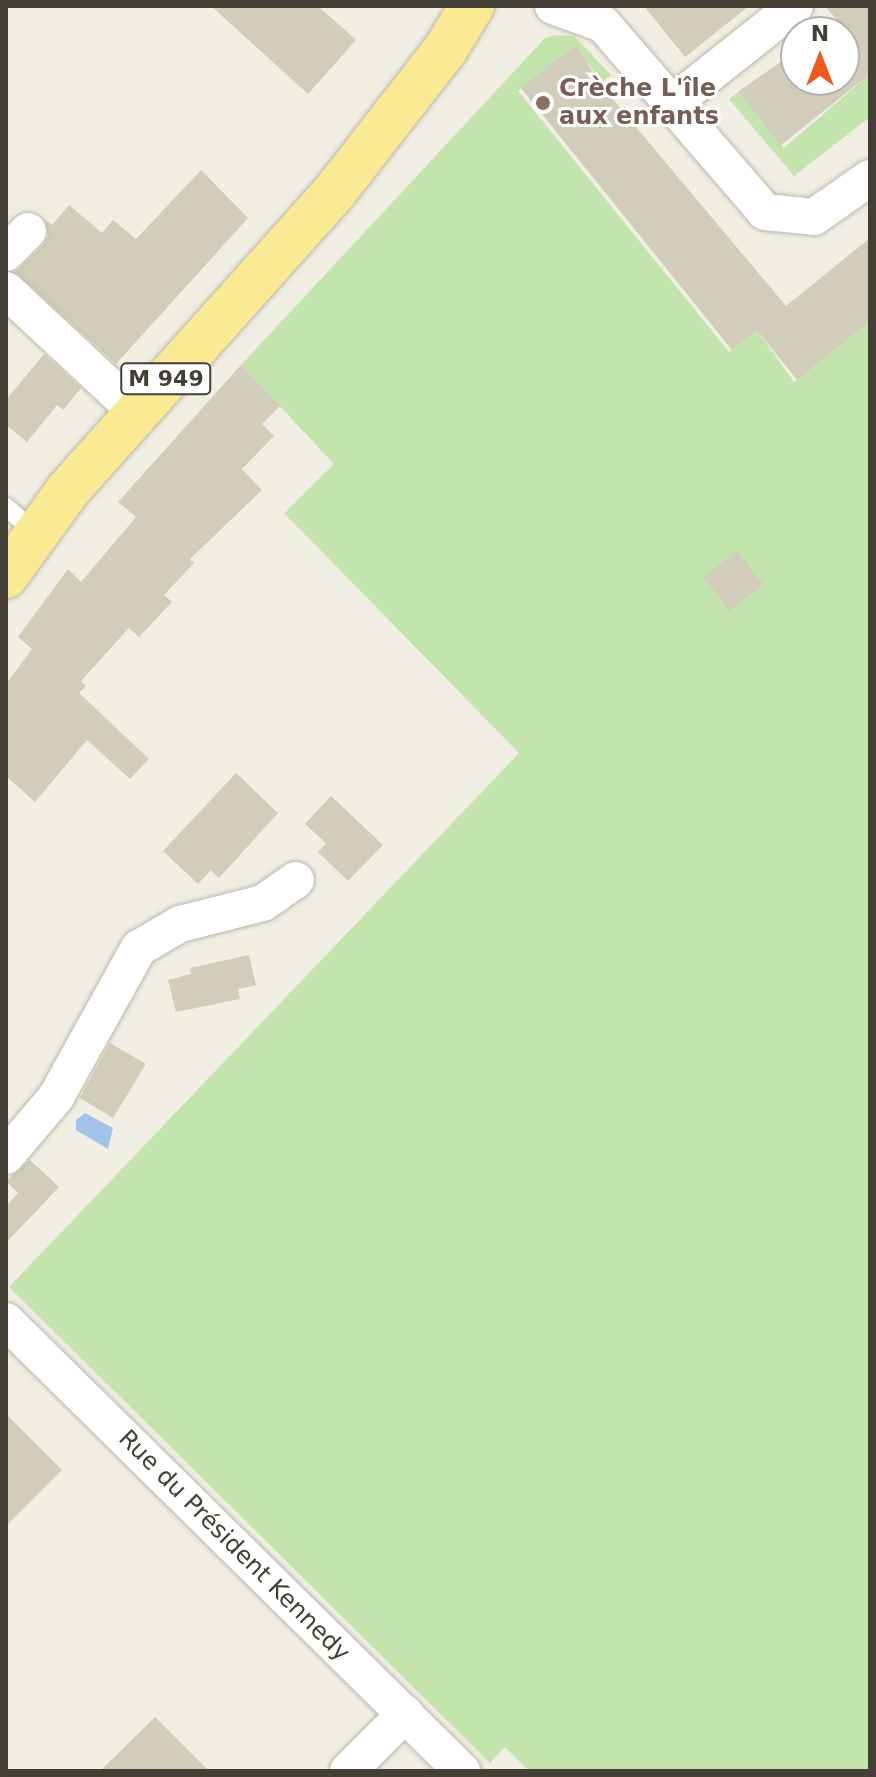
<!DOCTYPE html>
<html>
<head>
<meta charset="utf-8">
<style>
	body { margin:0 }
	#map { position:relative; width:876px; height:1777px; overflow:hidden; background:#f1efe4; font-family:"DejaVu Sans",sans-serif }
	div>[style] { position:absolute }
	.green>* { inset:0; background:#c4e4ae }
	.water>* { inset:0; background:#a2c4ec }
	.building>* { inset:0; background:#d2ccba }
	.roads { filter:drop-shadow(0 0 2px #bcb8a7) drop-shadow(0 0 2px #bcb8a7) }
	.service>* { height:18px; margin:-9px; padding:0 9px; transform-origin:9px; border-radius:9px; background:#fff }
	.minor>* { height:36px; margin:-18px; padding:0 18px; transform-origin:18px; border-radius:18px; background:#fff }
	.primary>* { height:44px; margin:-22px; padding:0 22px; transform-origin:22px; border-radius:22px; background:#faea94 }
	.dots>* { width:22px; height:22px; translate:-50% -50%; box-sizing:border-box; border:4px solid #fff; border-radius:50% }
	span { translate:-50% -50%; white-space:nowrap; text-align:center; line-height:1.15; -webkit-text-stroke:6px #fff; paint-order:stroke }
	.shield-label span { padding:2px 6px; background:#fff; border:2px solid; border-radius:6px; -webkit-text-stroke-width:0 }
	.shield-label { font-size:22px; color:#433f34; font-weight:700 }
	.education-label { font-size:24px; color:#785e54; font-weight:700 }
	.left { translate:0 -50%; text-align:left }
	.street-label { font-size:24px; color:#433f34 }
	.frame { position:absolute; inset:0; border:8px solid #433f34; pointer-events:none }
	.north { position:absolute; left:780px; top:16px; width:80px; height:80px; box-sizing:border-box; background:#fff; border:2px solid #b4b2ae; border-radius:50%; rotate:0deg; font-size:22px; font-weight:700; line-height:32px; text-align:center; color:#433f34 }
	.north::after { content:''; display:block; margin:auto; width:28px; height:36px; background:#f0581c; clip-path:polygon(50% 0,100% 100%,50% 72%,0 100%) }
</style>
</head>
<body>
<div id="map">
	<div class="green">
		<i style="clip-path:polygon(555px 35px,574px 36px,611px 75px,602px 83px,575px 46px,518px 91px,729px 352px,757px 330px,794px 382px,870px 321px,870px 1771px,529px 1771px,505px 1747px,490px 1763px,9px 1287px,519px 753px,284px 513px,334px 464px,241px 365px,545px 38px)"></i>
		<i style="clip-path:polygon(870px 74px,870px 117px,794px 176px,729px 99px,738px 92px,784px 148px)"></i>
	</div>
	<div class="water">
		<i style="clip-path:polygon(85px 1113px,113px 1128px,108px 1149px,76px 1130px,76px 1120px)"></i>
	</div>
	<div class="building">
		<i style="clip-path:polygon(211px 6px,318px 6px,356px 40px,308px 94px)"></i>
		<i style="clip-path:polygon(644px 6px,749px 6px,685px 57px)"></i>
		<i style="clip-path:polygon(825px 6px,870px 6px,870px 74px,781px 145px,738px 92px,796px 51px,796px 80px,844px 80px,844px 32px,820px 32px,836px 19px)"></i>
		<i style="clip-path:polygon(576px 45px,600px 84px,786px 306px,870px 238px,870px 321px,797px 380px,757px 330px,732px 350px,521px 88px)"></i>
		<i style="clip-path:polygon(201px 170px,248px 218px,116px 364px,15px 272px,43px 245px,48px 236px,45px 220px,52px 225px,69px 205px,102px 233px,113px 220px,136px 239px)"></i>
		<i style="clip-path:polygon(44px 354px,81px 388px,63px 410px,57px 405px,27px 442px,6px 425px,6px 400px)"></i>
		<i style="clip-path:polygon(241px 365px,280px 406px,262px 424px,274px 436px,242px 469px,262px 490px,190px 559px,194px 563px,164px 595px,172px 602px,139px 637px,129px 628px,81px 681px,86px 686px,79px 693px,149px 759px,130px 779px,87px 740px,35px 802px,6px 776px,6px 684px,32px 649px,18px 637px,68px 569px,81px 582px,136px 517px,118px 502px)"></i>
		<i style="clip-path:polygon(737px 551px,763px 584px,729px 611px,704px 577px)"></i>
		<i style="clip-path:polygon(236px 773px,278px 813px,219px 878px,211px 870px,198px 884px,163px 851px)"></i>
		<i style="clip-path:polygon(331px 796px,383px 845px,348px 881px,318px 852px,326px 843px,305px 824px)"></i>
		<i style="clip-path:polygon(249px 955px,256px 985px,238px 989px,240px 999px,176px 1012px,168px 980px,191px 974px,190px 968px)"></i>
		<i style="clip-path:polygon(110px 1043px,146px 1064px,113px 1118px,80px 1098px)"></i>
		<i style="clip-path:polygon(30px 1160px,59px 1187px,6px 1243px,6px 1206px,18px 1193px,6px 1181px)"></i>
		<i style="clip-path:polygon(6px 1414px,62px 1470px,6px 1526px)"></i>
		<i style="clip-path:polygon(155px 1717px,209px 1771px,100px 1771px)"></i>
	</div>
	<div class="roads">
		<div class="service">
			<i style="left:6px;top:507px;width:40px;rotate:41deg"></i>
		</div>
		<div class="minor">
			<i style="left:553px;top:6px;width:53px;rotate:19.8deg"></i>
			<i style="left:603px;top:24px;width:248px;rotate:49.2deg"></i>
			<i style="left:765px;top:212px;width:49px;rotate:5.8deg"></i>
			<i style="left:814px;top:217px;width:68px;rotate:-34.9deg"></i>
			<i style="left:674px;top:102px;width:154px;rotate:-38.4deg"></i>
			<i style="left:6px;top:253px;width:31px;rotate:-45deg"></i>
			<i style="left:6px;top:290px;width:179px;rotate:43deg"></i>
			<i style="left:6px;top:1156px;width:77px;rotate:-49.7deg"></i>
			<i style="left:56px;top:1097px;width:171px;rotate:-60.9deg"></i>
			<i style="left:139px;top:948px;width:48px;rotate:-30.3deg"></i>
			<i style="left:180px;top:924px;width:86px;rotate:-14.2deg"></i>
			<i style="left:263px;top:903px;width:40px;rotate:-34.9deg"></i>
			<i style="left:6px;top:1321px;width:641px;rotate:44.62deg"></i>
			<i style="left:348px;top:1771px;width:81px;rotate:-45deg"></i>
		</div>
		<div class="primary">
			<i style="left:6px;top:576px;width:106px;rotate:-54.2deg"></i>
			<i style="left:68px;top:490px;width:402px;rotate:-48.2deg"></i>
			<i style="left:336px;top:190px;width:177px;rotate:-52.1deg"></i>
			<i style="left:445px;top:50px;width:52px;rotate:-58.5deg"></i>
		</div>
	</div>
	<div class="dots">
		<i style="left:543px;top:103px;background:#8d6e63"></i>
	</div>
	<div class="shield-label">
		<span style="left:166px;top:379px">M 949</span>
	</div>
	<div class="education-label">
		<span class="left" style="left:559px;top:103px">Crèche L'île<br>aux enfants</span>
	</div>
	<div class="street-label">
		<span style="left:234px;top:1546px;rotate:45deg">Rue du Président Kennedy</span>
	</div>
	<div class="frame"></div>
	<div class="north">N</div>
</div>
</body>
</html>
